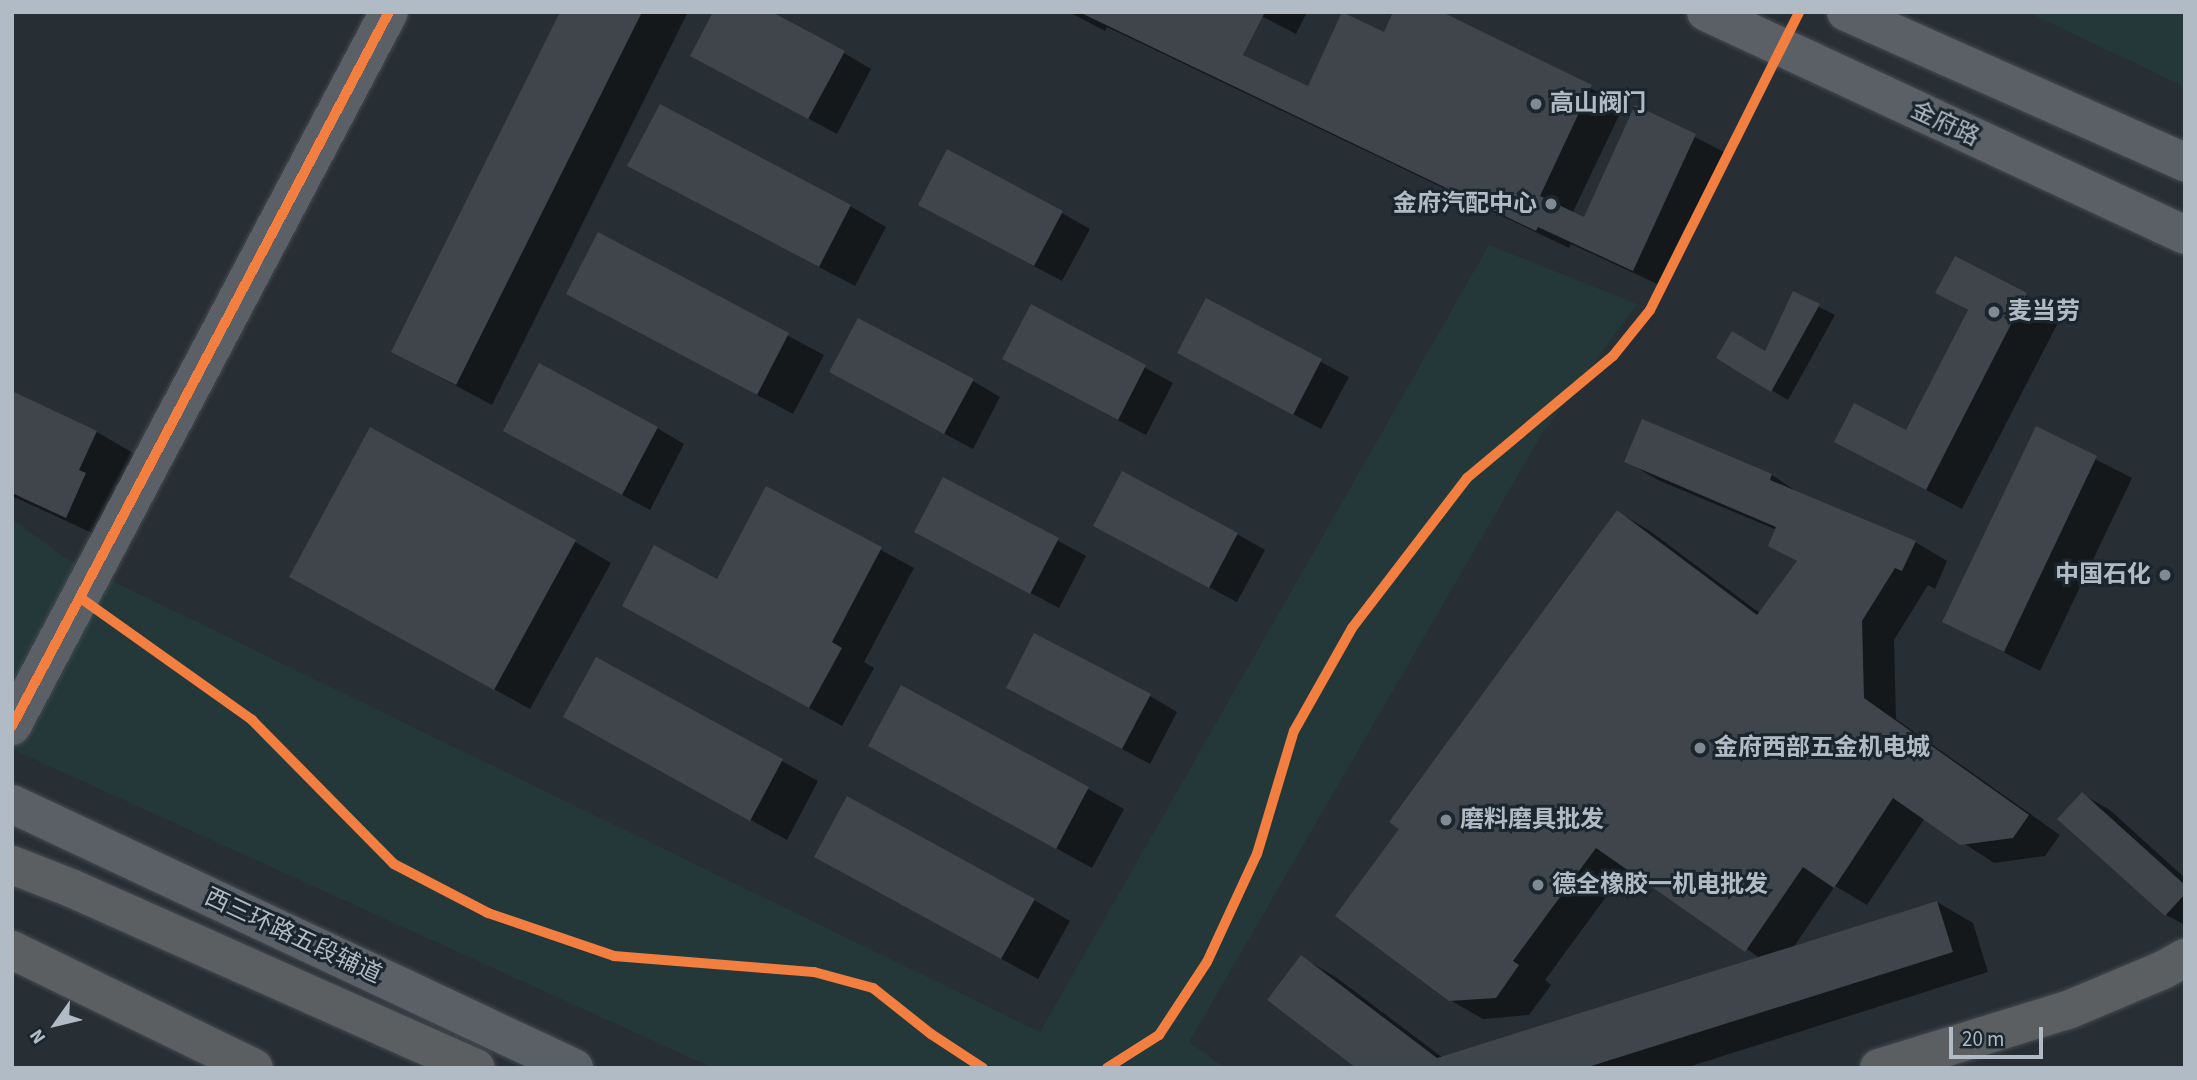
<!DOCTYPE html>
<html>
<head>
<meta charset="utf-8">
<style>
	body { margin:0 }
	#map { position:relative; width:2197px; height:1080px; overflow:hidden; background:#272e34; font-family:"Source Sans 3","Noto Sans SC",sans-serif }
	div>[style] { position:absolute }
	.green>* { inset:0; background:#243839 }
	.shadow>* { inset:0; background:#0007 }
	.building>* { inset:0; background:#3f454a }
	.roads { filter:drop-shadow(0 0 2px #454a4f) drop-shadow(0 0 2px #454a4f) }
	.secondary>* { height:38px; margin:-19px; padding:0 19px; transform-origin:19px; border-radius:19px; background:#5a6066 }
	.highway>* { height:38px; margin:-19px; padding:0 19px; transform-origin:19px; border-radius:19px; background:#5b5f62 }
	.cycleway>* { height:10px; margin:-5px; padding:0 5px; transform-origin:5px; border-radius:5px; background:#f27e40 }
	.dots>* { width:19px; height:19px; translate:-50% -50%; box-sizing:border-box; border:4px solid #1a252e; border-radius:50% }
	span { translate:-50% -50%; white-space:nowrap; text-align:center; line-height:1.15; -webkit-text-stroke:6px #1a252e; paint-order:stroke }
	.poi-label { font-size:24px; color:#b0bbc5; font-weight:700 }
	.left { translate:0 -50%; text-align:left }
	.right { translate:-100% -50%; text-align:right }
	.street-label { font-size:24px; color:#b0bbc5 }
	.frame { position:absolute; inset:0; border:14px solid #b0bbc5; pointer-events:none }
	.north { position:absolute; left:21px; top:989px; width:70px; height:70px; -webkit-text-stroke:5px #1a252e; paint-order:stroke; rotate:236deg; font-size:19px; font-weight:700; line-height:28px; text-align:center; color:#b0bbc5 }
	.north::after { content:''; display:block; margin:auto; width:24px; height:32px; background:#b0bbc5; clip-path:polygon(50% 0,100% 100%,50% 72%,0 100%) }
	.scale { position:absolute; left:1949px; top:1027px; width:94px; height:32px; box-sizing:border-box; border:4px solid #b0bbc5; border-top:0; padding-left:9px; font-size:21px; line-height:24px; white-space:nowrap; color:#b0bbc5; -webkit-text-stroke:5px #1a252e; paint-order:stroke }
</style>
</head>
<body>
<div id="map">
	<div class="green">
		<i style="clip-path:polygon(2027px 12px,2185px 12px,2185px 87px)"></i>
		<i style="clip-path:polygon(1489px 245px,1637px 304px,1540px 437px,1189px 1042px,1225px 1068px,713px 1068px,12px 749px,12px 519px,65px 558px,1040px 1032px)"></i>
	</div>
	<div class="shadow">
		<i style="clip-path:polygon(562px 12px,688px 12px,492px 405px,393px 352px)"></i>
		<i style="clip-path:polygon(1069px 12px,1150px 12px,1308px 88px,1385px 34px,1438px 12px,1624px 105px,1572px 214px,1585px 220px,1636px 107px,1728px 154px,1666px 288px,1571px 244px,1569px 248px,1107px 27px,1105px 31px)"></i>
		<i style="clip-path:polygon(1254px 12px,1307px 12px,1296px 34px)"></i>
		<i style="clip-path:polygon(844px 53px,871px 69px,837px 134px,720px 71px)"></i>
		<i style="clip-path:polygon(665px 186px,850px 206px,886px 227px,855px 286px)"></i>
		<i style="clip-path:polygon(1062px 213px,1090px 229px,1062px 281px,948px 220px)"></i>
		<i style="clip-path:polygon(599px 235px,824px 355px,793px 414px,604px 314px)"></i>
		<i style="clip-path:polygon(1956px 258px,2062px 315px,1962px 509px,1836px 442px,1907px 433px,1969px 311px,1938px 293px)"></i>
		<i style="clip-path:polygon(1794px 294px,1835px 315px,1788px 400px,1718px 358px,1766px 353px)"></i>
		<i style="clip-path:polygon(1207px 301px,1349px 377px,1321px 429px,1207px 368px)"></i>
		<i style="clip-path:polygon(1032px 306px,1173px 383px,1146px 435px,1031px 374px)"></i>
		<i style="clip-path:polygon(973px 381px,1000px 397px,973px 449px,859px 388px)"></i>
		<i style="clip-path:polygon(12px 393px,97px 432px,145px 460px,116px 544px,12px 496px)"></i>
		<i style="clip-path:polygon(1643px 421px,1772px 475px,1803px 496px,1915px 542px,1947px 561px,1935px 589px,1928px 585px,1894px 640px,1896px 719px,2060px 835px,2045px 856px,1994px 863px,1925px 818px,1867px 905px,1835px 886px,1793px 948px,1937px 902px,1973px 923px,1988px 972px,1685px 1068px,1359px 1068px,1301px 957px,1337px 978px,1443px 1058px,1760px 958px,1628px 867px,1545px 980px,1551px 985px,1529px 1015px,1483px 1019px,1450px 1000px,1402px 829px,1618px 512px,1650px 531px,1761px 614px,1799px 562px,1770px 546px,1777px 530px,1658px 480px,1626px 461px)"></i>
		<i style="clip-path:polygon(657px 428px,684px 444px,650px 510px,533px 447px)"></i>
		<i style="clip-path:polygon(2037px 429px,2132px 478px,2040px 671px,1944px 621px)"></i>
		<i style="clip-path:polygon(944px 479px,1086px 556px,1059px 608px,944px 547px)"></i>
		<i style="clip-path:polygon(767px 488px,914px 568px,864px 662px,874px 668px,842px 726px,657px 624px,718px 581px)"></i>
		<i style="clip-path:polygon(1237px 534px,1265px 550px,1237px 602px,1123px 542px)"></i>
		<i style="clip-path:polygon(575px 542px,611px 563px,530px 709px,327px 597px)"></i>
		<i style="clip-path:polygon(597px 659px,818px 781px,787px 840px,601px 737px)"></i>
		<i style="clip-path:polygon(1150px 696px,1177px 712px,1150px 764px,1036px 703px)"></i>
		<i style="clip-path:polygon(906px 766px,1088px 789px,1124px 809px,1092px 868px)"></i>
		<i style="clip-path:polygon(2082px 794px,2110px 810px,2185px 878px,2185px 925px,2166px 915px,2060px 819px)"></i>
		<i style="clip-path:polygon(852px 877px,1034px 900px,1070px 921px,1038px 979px)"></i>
	</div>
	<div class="building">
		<i style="clip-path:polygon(560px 12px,642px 12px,456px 385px,391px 352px)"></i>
		<i style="clip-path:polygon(713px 12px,772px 12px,845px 51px,808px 119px,690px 56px)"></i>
		<i style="clip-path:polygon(1079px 12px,1265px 12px,1243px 55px,1308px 86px,1342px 12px,1384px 32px,1393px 12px,1442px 12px,1592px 85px,1540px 196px,1584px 217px,1635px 105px,1696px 134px,1633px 271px,1538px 227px,1536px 231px)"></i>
		<i style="clip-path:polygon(660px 104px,851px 205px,819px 267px,627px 166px)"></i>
		<i style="clip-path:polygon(947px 149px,1063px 211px,1034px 266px,918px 205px)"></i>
		<i style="clip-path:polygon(598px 232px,789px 333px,757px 395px,566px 294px)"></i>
		<i style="clip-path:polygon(1955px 256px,2027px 293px,1926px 490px,1834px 442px,1854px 403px,1906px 430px,1968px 310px,1935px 293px)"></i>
		<i style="clip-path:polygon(1793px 291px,1820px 304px,1771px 392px,1716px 358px,1732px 331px,1765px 351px)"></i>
		<i style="clip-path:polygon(1206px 298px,1322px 359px,1293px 415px,1177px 353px)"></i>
		<i style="clip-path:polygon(1031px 304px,1146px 365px,1118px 420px,1002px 359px)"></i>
		<i style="clip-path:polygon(858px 318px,974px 379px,944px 434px,829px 372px)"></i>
		<i style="clip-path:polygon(539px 363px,658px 427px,622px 495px,503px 431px)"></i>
		<i style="clip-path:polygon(12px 391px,97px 431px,79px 470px,86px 473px,66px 518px,12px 493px)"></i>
		<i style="clip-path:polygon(1642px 419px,1772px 474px,1770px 480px,1916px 541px,1902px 571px,1895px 568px,1862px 621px,1864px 698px,2029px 815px,2013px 838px,1960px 845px,1893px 798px,1834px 888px,1803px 867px,1745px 952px,1596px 848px,1513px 961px,1519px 965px,1496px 998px,1449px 1001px,1335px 916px,1399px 829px,1389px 822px,1617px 510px,1757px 615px,1797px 561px,1768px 546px,1776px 527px,1624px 462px)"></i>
		<i style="clip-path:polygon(2036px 426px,2097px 456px,2004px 652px,1942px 622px)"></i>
		<i style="clip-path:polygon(370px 427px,576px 540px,494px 690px,289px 577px)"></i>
		<i style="clip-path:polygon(1122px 471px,1238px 533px,1209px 588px,1093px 526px)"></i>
		<i style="clip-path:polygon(943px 477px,1059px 538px,1030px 594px,914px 532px)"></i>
		<i style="clip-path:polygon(766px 486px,882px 547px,832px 642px,842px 648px,809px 708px,622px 606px,654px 545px,717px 579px)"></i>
		<i style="clip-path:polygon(1034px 633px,1151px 694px,1122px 749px,1006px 688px)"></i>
		<i style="clip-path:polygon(596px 657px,783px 759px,750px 821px,563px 717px)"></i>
		<i style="clip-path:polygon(901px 685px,1089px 787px,1056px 849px,868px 746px)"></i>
		<i style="clip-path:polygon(2082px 792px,2185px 885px,2185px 894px,2165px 916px,2057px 819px)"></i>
		<i style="clip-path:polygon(847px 796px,1035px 899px,1001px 959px,814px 857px)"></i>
		<i style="clip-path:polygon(1937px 901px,1953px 952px,1585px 1068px,1356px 1068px,1267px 1000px,1301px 955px,1437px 1058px)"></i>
	</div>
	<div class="roads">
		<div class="secondary">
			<i style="left:1706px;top:12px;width:528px;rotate:24.96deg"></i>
			<i style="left:1846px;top:12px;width:371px;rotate:23.9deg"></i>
			<i style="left:12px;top:726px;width:807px;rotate:-62.17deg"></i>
			<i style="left:12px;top:804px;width:621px;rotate:25.16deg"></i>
		</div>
		<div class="highway">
			<i style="left:12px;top:865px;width:63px;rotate:21.3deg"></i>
			<i style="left:71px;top:888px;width:443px;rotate:24deg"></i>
			<i style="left:12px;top:950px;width:269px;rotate:26deg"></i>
			<i style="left:1879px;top:1068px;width:198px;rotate:-17.1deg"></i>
			<i style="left:2068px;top:1010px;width:103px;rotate:-22.8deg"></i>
			<i style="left:2163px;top:970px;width:25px;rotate:-29deg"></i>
		</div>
	</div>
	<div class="cycleway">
		<i style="left:82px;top:599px;width:209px;rotate:35.4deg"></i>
		<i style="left:252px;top:720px;width:202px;rotate:45.4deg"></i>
		<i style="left:394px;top:864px;width:106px;rotate:27.5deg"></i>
		<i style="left:488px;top:913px;width:133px;rotate:18.8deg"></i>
		<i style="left:614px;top:956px;width:201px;rotate:4.6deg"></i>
		<i style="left:814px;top:972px;width:61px;rotate:15.2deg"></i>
		<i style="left:873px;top:988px;width:74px;rotate:38.4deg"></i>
		<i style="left:931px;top:1034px;width:62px;rotate:33.2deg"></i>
		<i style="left:12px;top:726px;width:807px;rotate:-62.17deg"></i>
		<i style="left:1107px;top:1068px;width:62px;rotate:-32.4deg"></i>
		<i style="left:1159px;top:1035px;width:87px;rotate:-56.7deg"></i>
		<i style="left:1207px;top:962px;width:119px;rotate:-65.2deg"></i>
		<i style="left:1257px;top:854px;width:128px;rotate:-73.3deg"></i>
		<i style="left:1294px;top:731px;width:118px;rotate:-60.6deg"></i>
		<i style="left:1352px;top:628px;width:189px;rotate:-52.5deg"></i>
		<i style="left:1467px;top:478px;width:190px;rotate:-39.9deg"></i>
		<i style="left:1613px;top:356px;width:59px;rotate:-51.2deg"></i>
		<i style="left:1650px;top:310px;width:333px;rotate:-63.4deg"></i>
	</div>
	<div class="dots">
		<i style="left:1536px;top:104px;background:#808a92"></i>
		<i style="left:1551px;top:204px;background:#808a92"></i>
		<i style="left:1994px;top:312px;background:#808a92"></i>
		<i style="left:2165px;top:575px;background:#808a92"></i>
		<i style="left:1700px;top:748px;background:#808a92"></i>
		<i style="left:1446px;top:820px;background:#808a92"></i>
		<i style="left:1538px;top:885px;background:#808a92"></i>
	</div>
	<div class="poi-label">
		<span class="left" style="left:1550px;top:104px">高山阀门</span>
		<span class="right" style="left:1537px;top:204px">金府汽配中心</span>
		<span class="left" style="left:2008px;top:312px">麦当劳</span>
		<span class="right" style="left:2151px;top:575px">中国石化</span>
		<span class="left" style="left:1714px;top:748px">金府西部五金机电城</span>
		<span class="left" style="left:1460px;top:820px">磨料磨具批发</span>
		<span class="left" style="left:1552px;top:885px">德全橡胶一机电批发</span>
	</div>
	<div class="street-label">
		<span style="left:1945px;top:124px;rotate:25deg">金府路</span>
		<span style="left:293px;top:936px;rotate:25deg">西三环路五段辅道</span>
	</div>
	<div class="frame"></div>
	<div class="north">N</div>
	<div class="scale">20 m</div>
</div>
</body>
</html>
